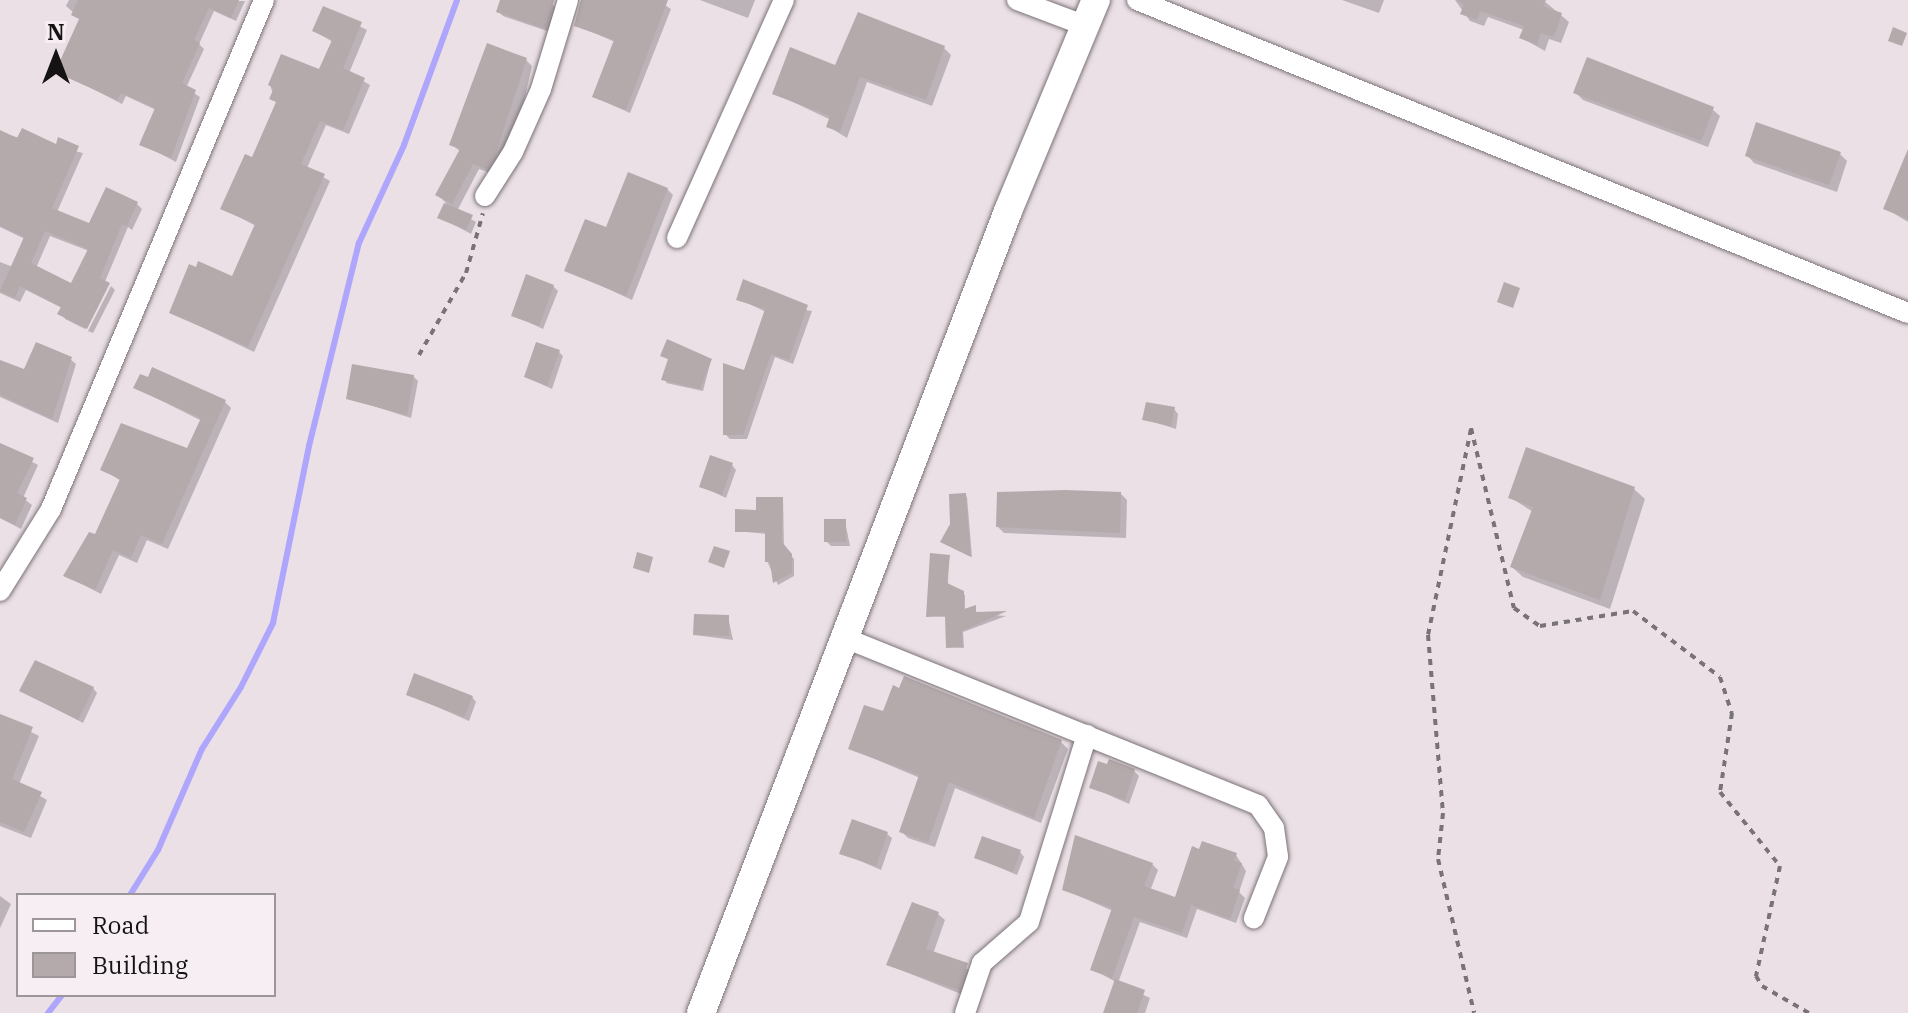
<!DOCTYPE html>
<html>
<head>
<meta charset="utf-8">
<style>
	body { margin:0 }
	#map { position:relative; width:1908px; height:1013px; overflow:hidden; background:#eae0e6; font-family:"IBM Plex Serif",serif }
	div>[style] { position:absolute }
	.shadow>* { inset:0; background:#0003 }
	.stream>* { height:6px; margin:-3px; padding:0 3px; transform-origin:3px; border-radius:3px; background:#ada6fc }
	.building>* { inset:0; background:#b4aaab }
	.path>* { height:4px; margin-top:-2px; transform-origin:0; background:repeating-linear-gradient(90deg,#797377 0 6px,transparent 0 12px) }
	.roads { filter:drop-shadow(0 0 2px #7b7277) drop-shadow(0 0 2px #7b7277) }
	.street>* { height:20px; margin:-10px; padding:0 10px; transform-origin:10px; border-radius:10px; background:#fff }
	.secondary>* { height:28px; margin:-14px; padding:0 14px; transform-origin:14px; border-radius:14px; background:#fff }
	span { translate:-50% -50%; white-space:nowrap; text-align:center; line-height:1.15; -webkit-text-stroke:6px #f7eef3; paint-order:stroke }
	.legend { position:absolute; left:16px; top:893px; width:260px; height:104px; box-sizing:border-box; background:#f7eef3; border:2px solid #9d9699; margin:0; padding:10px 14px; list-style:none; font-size:24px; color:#151213 }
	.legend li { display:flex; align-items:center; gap:16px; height:40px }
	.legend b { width:40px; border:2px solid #9d9699 }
	.north { position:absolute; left:16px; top:16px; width:80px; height:80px; -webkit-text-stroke:6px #f7eef3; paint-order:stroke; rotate:0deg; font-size:22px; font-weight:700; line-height:32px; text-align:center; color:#151213 }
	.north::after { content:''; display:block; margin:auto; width:28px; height:36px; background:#151213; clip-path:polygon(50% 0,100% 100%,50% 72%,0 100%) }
</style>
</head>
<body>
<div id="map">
	<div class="shadow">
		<i style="clip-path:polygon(69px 0,245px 1px,236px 21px,214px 11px,199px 44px,204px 49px,186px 88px,200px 97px,176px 162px,142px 144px,156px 110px,126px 96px,122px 104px,58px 71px,81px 19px,66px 6px)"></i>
		<i style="clip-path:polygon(503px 0,552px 4px,557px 9px,550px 32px,503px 16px,498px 11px)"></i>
		<i style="clip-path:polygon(588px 0,657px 0,671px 9px,630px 113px,594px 97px,615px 42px,576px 25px)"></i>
		<i style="clip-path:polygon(700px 0,755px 0,748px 18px)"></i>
		<i style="clip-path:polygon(1342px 0,1384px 0,1379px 13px)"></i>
		<i style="clip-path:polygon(1455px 0,1543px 0,1569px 22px,1561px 43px,1549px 39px,1545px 51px,1522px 38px,1524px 30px,1488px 17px,1484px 26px,1470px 21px)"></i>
		<i style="clip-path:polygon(324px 8px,367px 30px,349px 73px,370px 85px,349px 134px,326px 125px,307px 168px,330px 181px,254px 352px,172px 313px,233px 278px,256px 226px,222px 208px,253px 159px,277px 105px,270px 85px,320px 71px,333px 42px,314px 31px)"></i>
		<i style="clip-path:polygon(944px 48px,951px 55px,932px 106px,867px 82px,847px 138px,829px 127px,831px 120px,774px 93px,836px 68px)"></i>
		<i style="clip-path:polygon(526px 60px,532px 66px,524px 101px,493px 174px,479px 169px,457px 211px,476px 222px,471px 234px,440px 217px,446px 203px,438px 195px,461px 152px,451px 144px)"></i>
		<i style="clip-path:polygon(1576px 93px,1712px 109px,1720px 116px,1708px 147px,1583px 100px)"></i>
		<i style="clip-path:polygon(evenodd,0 133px,83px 153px,57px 212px,90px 226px,137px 204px,142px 209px,132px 230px,128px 227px,85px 329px,65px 319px,62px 308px,26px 290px,20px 302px,0 293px,0 262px,13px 267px,25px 239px,0 227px,0 133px,50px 236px,89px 251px,71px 285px,36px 268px,50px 236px)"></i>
		<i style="clip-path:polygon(1840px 154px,1847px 161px,1837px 192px,1754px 163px,1747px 155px)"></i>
		<i style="clip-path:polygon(1908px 180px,1908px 222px,1885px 208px)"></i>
		<i style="clip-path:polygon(667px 189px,673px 195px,632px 300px,567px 270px,607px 230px)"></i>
		<i style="clip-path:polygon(111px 286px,115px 290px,93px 333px,88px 331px)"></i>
		<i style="clip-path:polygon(553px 286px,558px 291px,543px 329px,513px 315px)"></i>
		<i style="clip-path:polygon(739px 299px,812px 311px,793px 364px,775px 357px,747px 439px,730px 439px,725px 434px,766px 312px)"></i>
		<i style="clip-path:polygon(559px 352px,563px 356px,552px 389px,526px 377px)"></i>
		<i style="clip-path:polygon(662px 355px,711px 360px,703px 391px,666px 383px,669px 360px)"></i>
		<i style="clip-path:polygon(70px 359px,76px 364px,58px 423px,0 397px,0 362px,25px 372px)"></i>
		<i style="clip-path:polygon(413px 376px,418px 381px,411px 418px,348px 398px)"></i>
		<i style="clip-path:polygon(136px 388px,225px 402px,231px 408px,168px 549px,147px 540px,137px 563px,119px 555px,101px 594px,65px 575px,96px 537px,121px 481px,102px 469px,189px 450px,202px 421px)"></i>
		<i style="clip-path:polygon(1174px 409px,1178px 414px,1176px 429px,1144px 419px)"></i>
		<i style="clip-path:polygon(0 445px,38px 465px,23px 498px,32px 505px,21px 529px,0 518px)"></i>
		<i style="clip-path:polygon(732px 465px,736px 470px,726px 498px,701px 486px)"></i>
		<i style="clip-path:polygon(1634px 489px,1645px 499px,1610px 609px,1523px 577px,1512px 567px,1533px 512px,1510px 497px)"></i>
		<i style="clip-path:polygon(1121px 494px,1127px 500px,1126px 538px,1004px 533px,998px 527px)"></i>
		<i style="clip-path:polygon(965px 495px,967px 497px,972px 557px,945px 543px)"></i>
		<i style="clip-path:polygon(783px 499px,784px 546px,794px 559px,794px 576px,778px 585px,767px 561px,767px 534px,737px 531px)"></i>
		<i style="clip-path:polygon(845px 521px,850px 546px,831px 546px,826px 541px)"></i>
		<i style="clip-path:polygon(949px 556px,948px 585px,965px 595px,965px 611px,975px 607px,977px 614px,1006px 616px,963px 632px,964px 648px,948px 647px,947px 617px,928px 616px)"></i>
		<i style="clip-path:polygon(728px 617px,733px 640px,695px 635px)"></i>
		<i style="clip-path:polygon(93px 688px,97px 693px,83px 723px,21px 690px)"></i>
		<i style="clip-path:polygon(408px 694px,472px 697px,476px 702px,469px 721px)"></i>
		<i style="clip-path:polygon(884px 714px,1061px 742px,1068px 749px,1041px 823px,955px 788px,935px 847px,908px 838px,901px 831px,920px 778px,851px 749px)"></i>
		<i style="clip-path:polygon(0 716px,39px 736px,19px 784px,47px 800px,31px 838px,0 826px)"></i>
		<i style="clip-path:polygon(1134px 771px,1139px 776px,1129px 804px,1091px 787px)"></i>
		<i style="clip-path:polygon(887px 834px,892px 838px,881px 870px,842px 853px)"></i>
		<i style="clip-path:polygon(1203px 843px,1236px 855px,1246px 871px,1239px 892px,1245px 898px,1236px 923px,1197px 909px,1187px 938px,1140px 922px,1118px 983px,1150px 998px,1145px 1013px,1105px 1013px,1116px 982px,1092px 969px,1113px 911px,1065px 890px,1152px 864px,1158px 870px,1150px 891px,1176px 899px)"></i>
		<i style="clip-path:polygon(1020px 852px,1024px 857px,1017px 875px,977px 858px)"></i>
		<i style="clip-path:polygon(0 896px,11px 904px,0 928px)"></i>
		<i style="clip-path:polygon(938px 914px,945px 920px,933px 954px,974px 972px,966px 996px,888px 965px)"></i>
	</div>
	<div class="stream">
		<i style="left:130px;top:895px;width:53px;rotate:-58.1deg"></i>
		<i style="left:158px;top:850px;width:110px;rotate:-66.5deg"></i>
		<i style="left:202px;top:749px;width:73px;rotate:-57.8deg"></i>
		<i style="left:241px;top:687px;width:72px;rotate:-63.4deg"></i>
		<i style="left:273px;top:623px;width:181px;rotate:-78.5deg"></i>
		<i style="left:309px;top:446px;width:209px;rotate:-76.2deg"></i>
		<i style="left:359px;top:243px;width:108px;rotate:-65.3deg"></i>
		<i style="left:404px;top:145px;width:154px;rotate:-69.9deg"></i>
		<i style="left:48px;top:1013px;width:23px;rotate:-52deg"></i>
	</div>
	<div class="building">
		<i style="clip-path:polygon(78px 0,239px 0,231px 18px,209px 8px,194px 40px,200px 43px,182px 83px,196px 90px,171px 158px,139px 145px,155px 108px,121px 93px,117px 100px,55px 72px,79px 19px,71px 15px)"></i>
		<i style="clip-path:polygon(500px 0,554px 0,546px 29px,496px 12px)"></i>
		<i style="clip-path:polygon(581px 0,668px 0,626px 110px,592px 97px,614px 40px,574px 26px)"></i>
		<i style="clip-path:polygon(1457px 0,1546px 0,1543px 6px,1562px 13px,1554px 37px,1541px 33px,1537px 45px,1519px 38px,1524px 26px,1480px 11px,1477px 20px,1460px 14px,1464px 5px)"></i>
		<i style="clip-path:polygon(323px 6px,362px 22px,343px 68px,365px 78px,343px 130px,320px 121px,301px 164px,325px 174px,248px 347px,169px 313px,189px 264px,196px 267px,198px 261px,232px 276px,255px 224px,220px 209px,245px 154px,252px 157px,276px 102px,269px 99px,274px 88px,268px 85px,281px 54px,319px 69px,332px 40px,312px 31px)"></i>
		<i style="clip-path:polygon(858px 12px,945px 46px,926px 100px,860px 77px,840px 132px,826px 127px,830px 116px,772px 94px,790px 47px,835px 65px)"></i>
		<i style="clip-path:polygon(1893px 27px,1907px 33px,1902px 46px,1888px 41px)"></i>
		<i style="clip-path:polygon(487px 43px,527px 58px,495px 156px,487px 169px,473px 164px,452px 204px,435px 195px,460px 149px,449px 145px)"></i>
		<i style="clip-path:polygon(1587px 57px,1714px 107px,1701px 141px,1573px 93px)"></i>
		<i style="clip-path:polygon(1756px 122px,1841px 152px,1829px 185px,1745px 156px)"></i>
		<i style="clip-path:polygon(evenodd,22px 128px,56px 144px,58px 137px,79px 146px,52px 208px,89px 223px,106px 187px,138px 202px,127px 226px,122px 224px,100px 278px,110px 283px,87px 329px,57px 314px,61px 307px,20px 286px,15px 298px,0 291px,24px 237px,0 226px,0 130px,17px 138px,22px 128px,45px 231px,88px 249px,71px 283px,31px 263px,45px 231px)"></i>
		<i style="clip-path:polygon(1908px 149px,1908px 219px,1883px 209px)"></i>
		<i style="clip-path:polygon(628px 172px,668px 188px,626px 296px,564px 271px,585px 219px,606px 227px)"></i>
		<i style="clip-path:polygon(444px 203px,473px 215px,466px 230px,437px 218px)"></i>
		<i style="clip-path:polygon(526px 274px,554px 285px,539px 326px,511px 316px)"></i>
		<i style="clip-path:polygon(743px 279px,808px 305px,789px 360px,771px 354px,743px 435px,723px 435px,723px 363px,744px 370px,765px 309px,736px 300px)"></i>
		<i style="clip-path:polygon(1504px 282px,1520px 288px,1513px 308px,1497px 302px)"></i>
		<i style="clip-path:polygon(667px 339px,712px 359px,700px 389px,661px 380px,668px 359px,660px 356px)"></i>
		<i style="clip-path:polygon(36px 342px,72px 357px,52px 419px,0 395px,0 360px,24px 369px)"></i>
		<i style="clip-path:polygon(536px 342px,560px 350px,547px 386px,524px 377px)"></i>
		<i style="clip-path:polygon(352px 364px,414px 375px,407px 415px,346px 399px)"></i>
		<i style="clip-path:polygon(152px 367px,226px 400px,162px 544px,141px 535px,131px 558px,113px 550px,95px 590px,63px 576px,89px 532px,95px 534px,120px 479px,100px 470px,121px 423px,187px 448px,201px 418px,133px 388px,140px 374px,148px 377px)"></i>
		<i style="clip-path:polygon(1146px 402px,1175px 407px,1171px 426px,1142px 420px)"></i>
		<i style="clip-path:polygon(0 443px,34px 458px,17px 493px,27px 498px,15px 525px,0 518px)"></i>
		<i style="clip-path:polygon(1526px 447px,1635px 487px,1600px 600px,1510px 567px,1533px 507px,1508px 498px)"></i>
		<i style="clip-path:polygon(710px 455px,733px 463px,722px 495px,699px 487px)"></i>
		<i style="clip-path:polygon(1065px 490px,1121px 492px,1120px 533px,996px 527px,997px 492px)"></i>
		<i style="clip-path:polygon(966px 493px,967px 509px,971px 557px,940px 542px,950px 524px,949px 494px)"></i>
		<i style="clip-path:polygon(756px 497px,783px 497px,782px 542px,792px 554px,792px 573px,773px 583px,770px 562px,765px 562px,765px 532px,735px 532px,735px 509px,756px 510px)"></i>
		<i style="clip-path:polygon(824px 519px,846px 519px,846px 542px,824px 542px)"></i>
		<i style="clip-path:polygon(714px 546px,730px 551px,724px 568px,708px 562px)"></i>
		<i style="clip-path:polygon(637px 552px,653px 557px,649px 573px,633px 568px)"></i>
		<i style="clip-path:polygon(930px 553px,950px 555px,947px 583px,964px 591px,964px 609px,976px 605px,976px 612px,1007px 611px,962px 631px,963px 647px,946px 648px,945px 616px,926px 617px)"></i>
		<i style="clip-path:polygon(694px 614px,729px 615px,729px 636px,693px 635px)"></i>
		<i style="clip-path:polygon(35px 660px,94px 687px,78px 720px,19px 691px)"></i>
		<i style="clip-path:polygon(414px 673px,473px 696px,464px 717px,406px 695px)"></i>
		<i style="clip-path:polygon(904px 676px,1062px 740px,1034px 818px,949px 782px,928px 842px,899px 832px,919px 775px,848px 749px,864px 705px,883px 711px,893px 685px,899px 688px)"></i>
		<i style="clip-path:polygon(0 714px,33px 727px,12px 779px,42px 792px,24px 832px,0 822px)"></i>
		<i style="clip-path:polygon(1109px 759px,1135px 769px,1125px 800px,1089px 788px,1098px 761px,1107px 764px)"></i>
		<i style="clip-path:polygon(852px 819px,888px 832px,876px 866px,839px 854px)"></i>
		<i style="clip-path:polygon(1075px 835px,1153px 863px,1144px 886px,1175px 897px,1192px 846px,1199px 849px,1202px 841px,1237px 853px,1234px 861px,1242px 863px,1233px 888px,1240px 890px,1230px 919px,1191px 905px,1182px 933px,1134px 917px,1112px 978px,1090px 970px,1112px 908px,1062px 890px)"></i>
		<i style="clip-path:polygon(982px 836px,1021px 850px,1013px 872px,974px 858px)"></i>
		<i style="clip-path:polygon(912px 902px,939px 912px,926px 949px,968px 963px,959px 990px,886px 965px)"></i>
		<i style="clip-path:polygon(1115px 979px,1145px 990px,1137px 1013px,1103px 1013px)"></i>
	</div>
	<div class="path">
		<i style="left:419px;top:355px;width:95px;rotate:-60.2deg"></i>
		<i style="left:466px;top:273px;width:62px;rotate:-74.2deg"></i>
		<i style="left:1471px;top:428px;width:185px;rotate:76.6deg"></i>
		<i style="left:1514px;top:608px;width:32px;rotate:35deg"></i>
		<i style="left:1540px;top:626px;width:94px;rotate:-9.2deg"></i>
		<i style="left:1633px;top:611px;width:109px;rotate:37.2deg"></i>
		<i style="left:1720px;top:677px;width:38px;rotate:72deg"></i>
		<i style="left:1732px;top:713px;width:80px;rotate:98.6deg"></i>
		<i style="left:1720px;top:792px;width:95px;rotate:51deg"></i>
		<i style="left:1780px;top:866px;width:113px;rotate:102.3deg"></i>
		<i style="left:1756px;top:976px;width:12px;rotate:59deg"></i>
		<i style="left:1762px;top:986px;width:54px;rotate:29.9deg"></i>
		<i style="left:1471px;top:429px;width:210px;rotate:101.8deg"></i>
		<i style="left:1428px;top:635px;width:179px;rotate:85.2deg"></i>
		<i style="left:1443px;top:813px;width:46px;rotate:96.2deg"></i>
		<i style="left:1438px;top:859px;width:158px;rotate:76.8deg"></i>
	</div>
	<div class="roads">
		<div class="street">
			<i style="left:1017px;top:0;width:74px;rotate:20.6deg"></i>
			<i style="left:1137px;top:0;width:832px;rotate:22.1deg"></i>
			<i style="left:485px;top:196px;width:52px;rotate:-57.5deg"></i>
			<i style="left:513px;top:152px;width:69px;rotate:-66deg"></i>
			<i style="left:541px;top:89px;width:93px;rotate:-73.1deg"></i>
			<i style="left:677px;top:238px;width:261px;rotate:-65.8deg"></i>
			<i style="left:0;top:591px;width:97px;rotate:-58.1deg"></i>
			<i style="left:51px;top:509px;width:552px;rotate:-67.29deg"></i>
			<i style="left:845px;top:638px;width:445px;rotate:22deg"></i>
			<i style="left:1258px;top:805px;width:28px;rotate:55deg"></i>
			<i style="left:1274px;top:828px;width:29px;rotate:82deg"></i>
			<i style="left:1278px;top:857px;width:66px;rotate:111.5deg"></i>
			<i style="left:965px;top:1013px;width:53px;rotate:-71.2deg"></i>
			<i style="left:982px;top:963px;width:62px;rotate:-41.1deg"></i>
			<i style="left:1029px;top:922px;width:196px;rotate:-72.8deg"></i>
		</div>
		<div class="secondary">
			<i style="left:701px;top:1013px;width:859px;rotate:-69.05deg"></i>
			<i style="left:1008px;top:211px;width:229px;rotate:-67.4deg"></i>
		</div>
	</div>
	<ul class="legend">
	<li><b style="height:10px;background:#fff"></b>Road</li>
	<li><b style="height:22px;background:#b4aaab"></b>Building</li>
	</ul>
	<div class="north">N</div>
</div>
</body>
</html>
